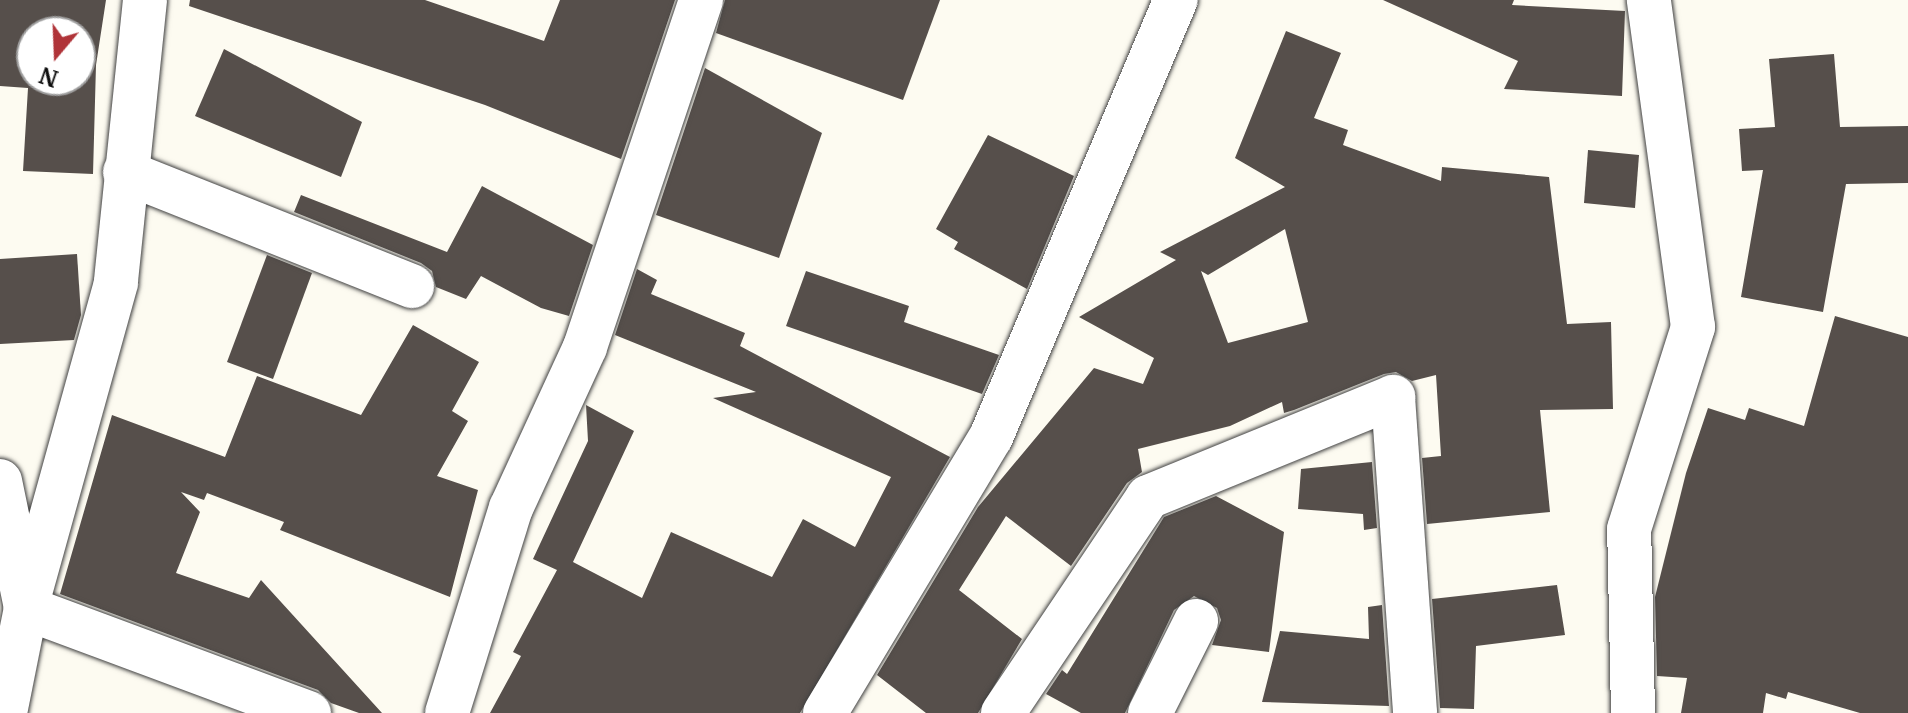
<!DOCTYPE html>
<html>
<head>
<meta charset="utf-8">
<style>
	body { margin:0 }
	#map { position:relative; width:1908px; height:713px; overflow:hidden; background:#fdfbf1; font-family:Merriweather,serif }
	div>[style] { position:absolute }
	.building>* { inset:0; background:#564f4b }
	.roads { filter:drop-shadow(0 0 2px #414141) drop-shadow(0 0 2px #414141) }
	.street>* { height:44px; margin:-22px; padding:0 22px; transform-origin:22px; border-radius:22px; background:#fff }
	span { translate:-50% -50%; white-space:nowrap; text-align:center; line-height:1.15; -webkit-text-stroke:8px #fff; paint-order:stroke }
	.north { position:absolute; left:16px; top:16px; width:80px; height:80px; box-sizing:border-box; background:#fff; border:2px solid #9f9f9f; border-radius:50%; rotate:199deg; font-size:22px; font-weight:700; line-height:32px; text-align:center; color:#0e0e0e }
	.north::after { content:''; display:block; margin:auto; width:28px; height:36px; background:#b03439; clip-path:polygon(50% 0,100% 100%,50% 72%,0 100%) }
</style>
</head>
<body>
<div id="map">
	<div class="building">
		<i style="clip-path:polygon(evenodd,0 0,106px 0,96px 65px,93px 174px,23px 171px,28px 88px,0 86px,0 0,32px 32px,80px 32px,80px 80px,32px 80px,32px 32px)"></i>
		<i style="clip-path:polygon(190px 0,425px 0,544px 41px,560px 0,675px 0,621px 159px,485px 105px,189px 6px)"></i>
		<i style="clip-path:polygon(725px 0,940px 0,903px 100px,716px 33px)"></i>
		<i style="clip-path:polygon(1383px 0,1514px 0,1512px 5px,1625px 11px,1622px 96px,1504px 89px,1518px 61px)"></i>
		<i style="clip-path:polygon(evenodd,1286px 31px,1341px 53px,1314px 118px,1348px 130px,1343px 145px,1441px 181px,1442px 167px,1549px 177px,1567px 324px,1611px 322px,1613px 409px,1540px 410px,1550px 512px,1427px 524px,1422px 458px,1441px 456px,1436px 375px,1412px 381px,1396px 372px,1384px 374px,1294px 410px,1284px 413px,1282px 402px,1230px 426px,1138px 449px,1142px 472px,1127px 483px,1071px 566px,1006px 516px,959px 590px,1022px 639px,978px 713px,926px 713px,877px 675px,978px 507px,1094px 368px,1143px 384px,1154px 358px,1079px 317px,1176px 260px,1160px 252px,1285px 187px,1235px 158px,1286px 31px,1285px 229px,1308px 322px,1228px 343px,1201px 271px,1208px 275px,1285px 229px)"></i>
		<i style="clip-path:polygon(224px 49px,362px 122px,341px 177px,195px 116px)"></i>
		<i style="clip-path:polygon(1834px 54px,1840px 127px,1908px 126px,1908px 183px,1846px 184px,1823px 312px,1741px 297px,1763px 170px,1742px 171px,1739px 129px,1775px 127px,1769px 59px)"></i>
		<i style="clip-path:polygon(705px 68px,822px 133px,779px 258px,656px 215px)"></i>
		<i style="clip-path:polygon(988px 135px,1074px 176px,1027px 289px,954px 249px,958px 242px,936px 229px)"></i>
		<i style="clip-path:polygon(1588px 150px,1639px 155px,1635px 208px,1584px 203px)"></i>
		<i style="clip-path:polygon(482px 186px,593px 245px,569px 316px,541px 308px,481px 276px,466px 299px,436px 287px,432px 271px,421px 263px,294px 212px,301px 195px,447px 252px)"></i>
		<i style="clip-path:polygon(77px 254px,81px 315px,74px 340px,0 344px,0 259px)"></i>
		<i style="clip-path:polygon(267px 255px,312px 273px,273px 379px,227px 362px)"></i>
		<i style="clip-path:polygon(637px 269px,657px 280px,651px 294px,745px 333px,740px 346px,950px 457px,800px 713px,490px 713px,521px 656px,513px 652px,557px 570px,533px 559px,588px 441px,586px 405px,634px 431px,573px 562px,642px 598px,671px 532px,772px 577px,803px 519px,855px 547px,891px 477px,713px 398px,756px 392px,615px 335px)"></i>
		<i style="clip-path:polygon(806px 271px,909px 306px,904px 322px,999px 355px,982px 394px,786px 326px)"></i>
		<i style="clip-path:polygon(1835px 316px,1908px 337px,1908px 713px,1860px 713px,1788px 692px,1786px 699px,1766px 693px,1763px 713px,1681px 713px,1687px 678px,1657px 676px,1655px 597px,1686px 473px,1708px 408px,1745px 420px,1749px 408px,1804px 426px)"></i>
		<i style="clip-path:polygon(413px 325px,479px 362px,452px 411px,468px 421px,437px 476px,478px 490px,450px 597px,280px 530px,284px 522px,207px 493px,204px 500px,181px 492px,200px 512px,176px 573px,249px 598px,261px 580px,382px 713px,359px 713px,331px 703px,318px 690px,60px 594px,112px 415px,225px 457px,257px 376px,361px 415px)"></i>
		<i style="clip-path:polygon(1372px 462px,1377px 528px,1364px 530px,1363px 514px,1298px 509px,1301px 469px)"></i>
		<i style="clip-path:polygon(1216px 496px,1284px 532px,1269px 652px,1212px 645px,1221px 620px,1217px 608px,1194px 596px,1174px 610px,1125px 713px,1081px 713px,1046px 694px,1062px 670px,1067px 674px,1164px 517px)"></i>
		<i style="clip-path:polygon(1557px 585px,1565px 635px,1476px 646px,1474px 709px,1440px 708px,1432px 599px)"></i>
		<i style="clip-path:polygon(1382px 605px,1389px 706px,1262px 702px,1280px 631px,1369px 639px,1368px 607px)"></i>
	</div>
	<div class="roads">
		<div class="street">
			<i style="left:145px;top:0;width:284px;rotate:95.9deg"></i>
			<i style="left:116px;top:283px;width:337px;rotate:105.5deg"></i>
			<i style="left:26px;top:608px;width:302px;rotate:20.4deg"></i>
			<i style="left:125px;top:172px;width:309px;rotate:21.7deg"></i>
			<i style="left:0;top:481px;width:130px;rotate:78.4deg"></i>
			<i style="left:26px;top:608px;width:107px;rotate:101.3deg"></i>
			<i style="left:447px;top:713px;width:215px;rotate:-72.7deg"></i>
			<i style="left:511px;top:508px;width:177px;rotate:-65.3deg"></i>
			<i style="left:585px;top:347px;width:366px;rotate:-71.5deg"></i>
			<i style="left:825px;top:713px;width:322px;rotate:-59deg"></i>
			<i style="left:991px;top:437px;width:475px;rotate:-67.1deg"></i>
			<i style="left:1003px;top:713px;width:260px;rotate:-56.1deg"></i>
			<i style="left:1148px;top:497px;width:265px;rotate:-22.2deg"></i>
			<i style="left:1393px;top:397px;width:317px;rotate:86deg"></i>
			<i style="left:1150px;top:713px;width:103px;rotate:-63.4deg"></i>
			<i style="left:1633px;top:713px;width:184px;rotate:-91.2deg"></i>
			<i style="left:1629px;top:529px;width:212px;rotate:-72.4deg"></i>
			<i style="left:1693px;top:327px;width:330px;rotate:-97.7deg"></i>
		</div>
	</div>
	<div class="north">N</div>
</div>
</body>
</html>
